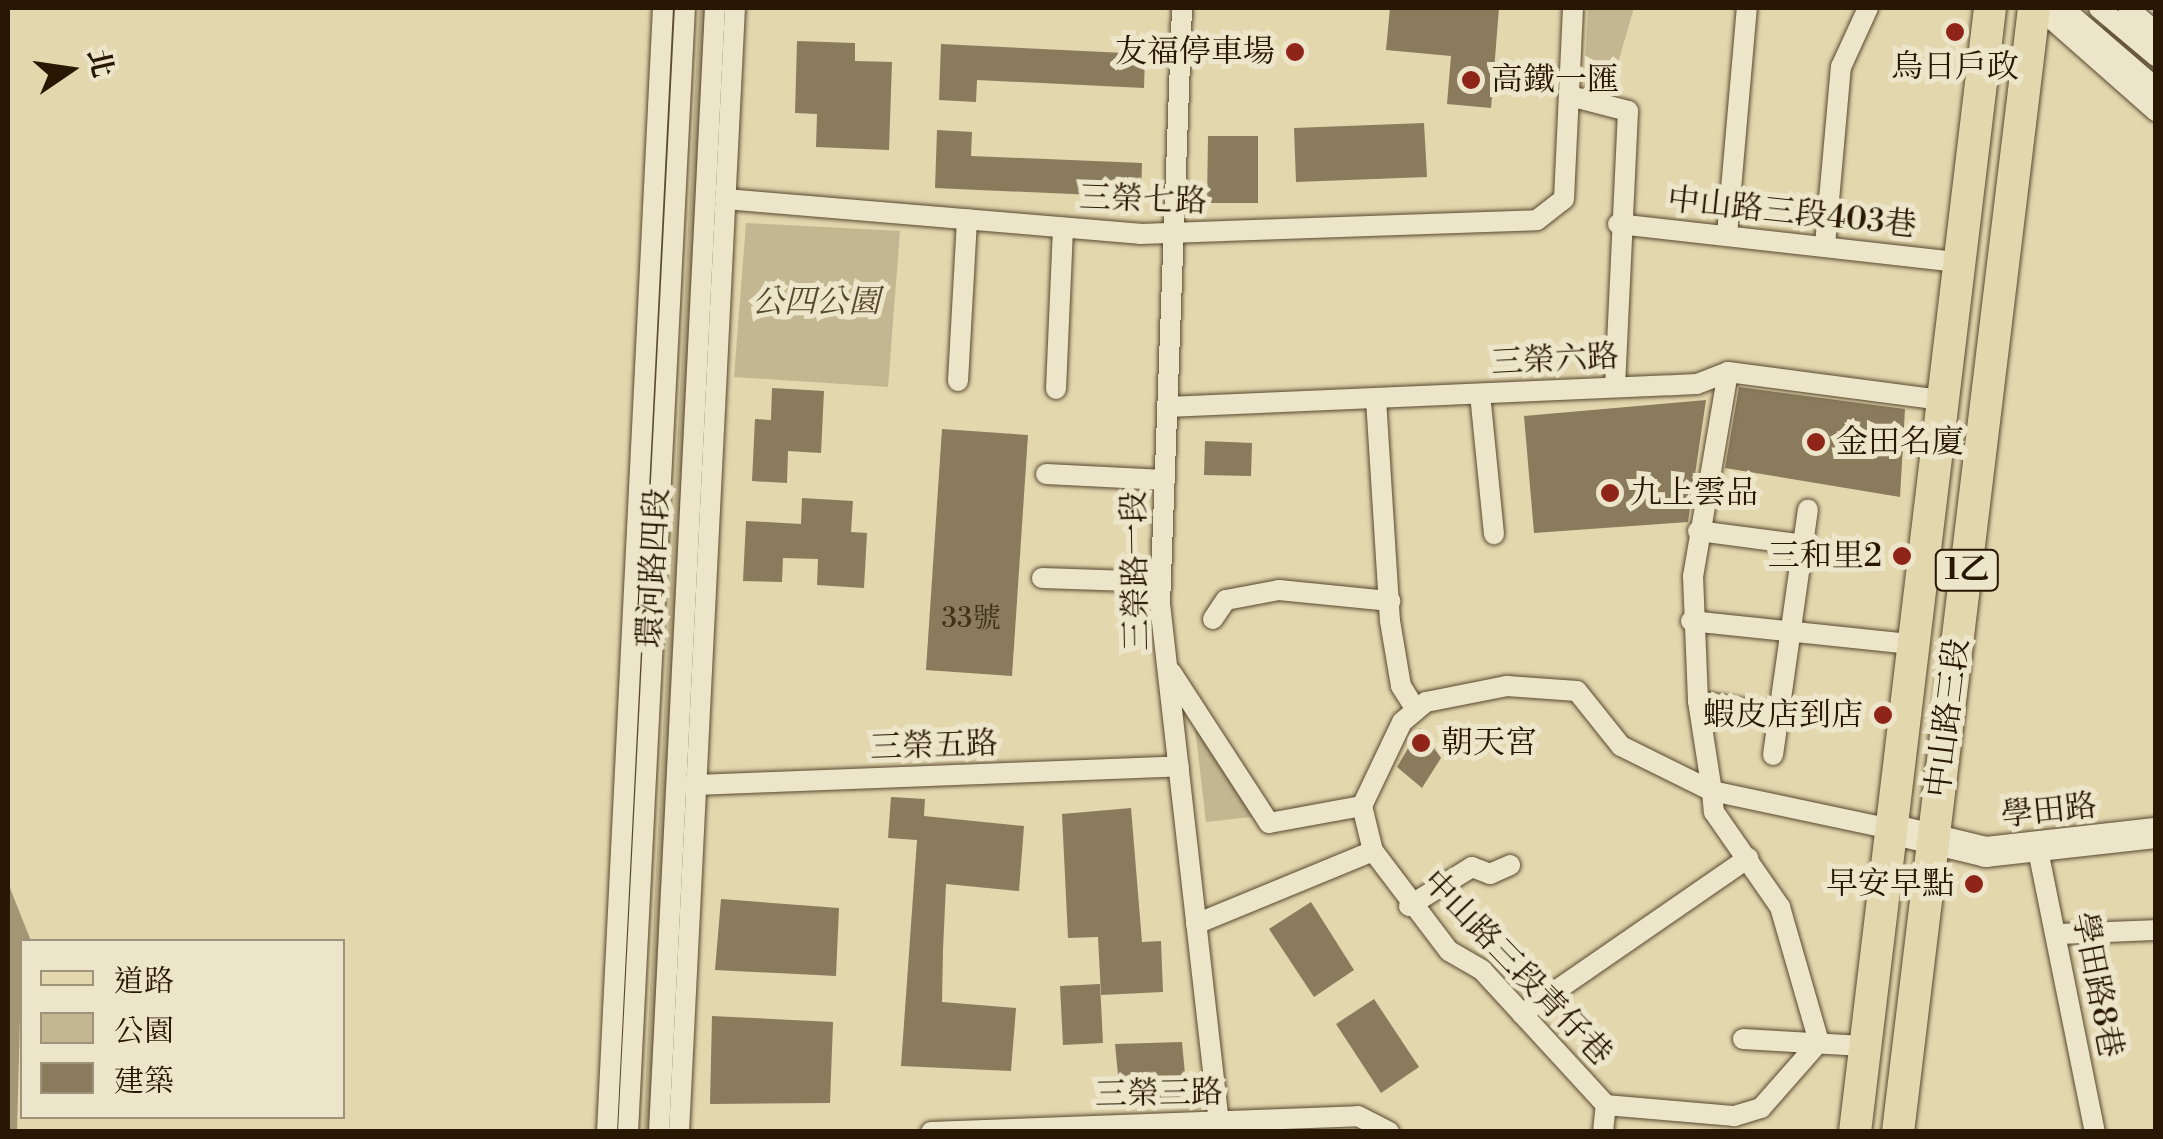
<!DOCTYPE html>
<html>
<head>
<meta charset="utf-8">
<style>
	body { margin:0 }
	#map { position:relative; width:2163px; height:1139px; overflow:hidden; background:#e3d7ae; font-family:"Libre Bodoni","Noto Serif TC",serif }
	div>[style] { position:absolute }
	.green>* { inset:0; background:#c3b791 }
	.water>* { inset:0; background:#a39674 }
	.stream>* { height:5px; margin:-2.5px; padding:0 2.5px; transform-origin:2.5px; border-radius:2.5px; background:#a39674 }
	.building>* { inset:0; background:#897b5c }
	.roads { filter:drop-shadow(0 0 2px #57482e) drop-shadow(0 0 2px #57482e) }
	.minor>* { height:20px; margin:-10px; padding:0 10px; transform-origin:10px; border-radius:10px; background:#ede5ca }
	.secondary>* { height:30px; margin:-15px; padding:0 15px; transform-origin:15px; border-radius:15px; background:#ede5ca }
	.primary>* { height:32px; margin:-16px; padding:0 16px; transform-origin:16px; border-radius:16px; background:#e3d7ae }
	.dots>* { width:28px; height:28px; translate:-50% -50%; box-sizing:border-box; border:5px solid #ede5ca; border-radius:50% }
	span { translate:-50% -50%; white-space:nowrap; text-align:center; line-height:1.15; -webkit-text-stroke:10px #ede5ca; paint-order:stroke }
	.number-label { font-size:28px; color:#403119 }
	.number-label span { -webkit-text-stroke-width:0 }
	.shield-label span { padding:2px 8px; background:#ede5ca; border:2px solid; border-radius:8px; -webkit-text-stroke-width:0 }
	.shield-label { font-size:30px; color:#281803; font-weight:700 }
	.poi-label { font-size:32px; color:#281803 }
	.right { translate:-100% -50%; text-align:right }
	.left { translate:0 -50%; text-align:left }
	.street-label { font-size:32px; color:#281803 }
	.park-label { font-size:32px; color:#56482e; font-style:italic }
	.frame { position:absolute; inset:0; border:10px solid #281803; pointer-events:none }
	.legend { position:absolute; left:20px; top:939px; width:325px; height:180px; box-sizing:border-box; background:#ede5ca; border:2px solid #9e937a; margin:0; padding:12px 18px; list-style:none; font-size:30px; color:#281803 }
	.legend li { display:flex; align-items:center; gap:20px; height:50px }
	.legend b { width:50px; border:2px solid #9e937a }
	.north { position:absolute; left:20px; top:20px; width:100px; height:100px; -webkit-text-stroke:8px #ede5ca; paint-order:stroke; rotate:77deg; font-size:28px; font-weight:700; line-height:40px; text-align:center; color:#281803 }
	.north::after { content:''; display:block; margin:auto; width:35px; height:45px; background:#281803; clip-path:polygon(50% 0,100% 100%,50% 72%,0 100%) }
</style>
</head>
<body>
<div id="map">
	<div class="green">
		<i style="clip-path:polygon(699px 8px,708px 8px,651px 1131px,643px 1131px)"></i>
		<i style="clip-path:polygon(1588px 8px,1634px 8px,1610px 90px,1584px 88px)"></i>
		<i style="clip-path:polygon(746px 223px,900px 231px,888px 387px,734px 377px)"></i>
		<i style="clip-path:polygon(1194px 719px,1260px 816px,1206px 822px)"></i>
	</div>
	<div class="water">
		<i style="clip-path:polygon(8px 883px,31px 941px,22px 942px,17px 1132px,8px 1131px)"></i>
	</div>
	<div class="stream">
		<i style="left:2105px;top:27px;width:68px;rotate:41.4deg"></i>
	</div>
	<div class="building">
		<i style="clip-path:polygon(1390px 8px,1499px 8px,1491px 108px,1447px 104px,1451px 56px,1386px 50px)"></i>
		<i style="clip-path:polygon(797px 41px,855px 43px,855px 61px,892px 62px,889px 150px,816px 147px,817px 114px,795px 113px)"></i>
		<i style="clip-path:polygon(941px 44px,1145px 54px,1144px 88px,977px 80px,976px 102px,939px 100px)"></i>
		<i style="clip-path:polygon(1424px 123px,1427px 177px,1296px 182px,1294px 128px)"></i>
		<i style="clip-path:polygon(937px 130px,972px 132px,971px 156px,1142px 163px,1141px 197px,935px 188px)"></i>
		<i style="clip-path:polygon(1208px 136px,1258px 136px,1258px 203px,1207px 203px)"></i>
		<i style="clip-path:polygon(1739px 387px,1905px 409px,1900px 497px,1725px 468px)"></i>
		<i style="clip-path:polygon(772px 388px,824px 391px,821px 453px,788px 451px,787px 483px,752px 481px,755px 419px,771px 420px)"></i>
		<i style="clip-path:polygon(1706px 400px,1688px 522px,1534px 533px,1524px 416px)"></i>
		<i style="clip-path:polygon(942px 429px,1028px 435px,1012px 676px,926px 670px)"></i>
		<i style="clip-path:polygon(1205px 441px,1252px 443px,1251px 476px,1204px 475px)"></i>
		<i style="clip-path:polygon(802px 498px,853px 501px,851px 532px,867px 533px,864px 588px,817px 585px,818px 559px,783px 558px,782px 582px,743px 581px,746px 521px,801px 524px)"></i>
		<i style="clip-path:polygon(1420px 728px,1441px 758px,1422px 788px,1397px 767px)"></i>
		<i style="clip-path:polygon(891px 797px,925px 799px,924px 816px,1024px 826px,1019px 891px,946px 884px,943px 950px,942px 1002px,1016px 1008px,1011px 1071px,901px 1066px,917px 840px,888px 838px)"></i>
		<i style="clip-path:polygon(1131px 808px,1142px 942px,1161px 941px,1163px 992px,1101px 995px,1098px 937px,1068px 938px,1062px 814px)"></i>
		<i style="clip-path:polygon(721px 899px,839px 908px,836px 976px,715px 970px)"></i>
		<i style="clip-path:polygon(1311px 902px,1354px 970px,1314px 997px,1269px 929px)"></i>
		<i style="clip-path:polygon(1100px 984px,1103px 1043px,1063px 1045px,1060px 986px)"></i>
		<i style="clip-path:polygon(1374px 999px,1419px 1067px,1381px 1093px,1336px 1024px)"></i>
		<i style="clip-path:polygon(712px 1016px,833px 1022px,830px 1103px,710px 1104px)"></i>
		<i style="clip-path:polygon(1182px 1042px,1186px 1085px,1178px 1101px,1121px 1106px,1115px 1044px)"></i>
	</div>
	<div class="roads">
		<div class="minor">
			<i style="left:1182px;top:8px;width:596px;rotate:92.11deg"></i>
			<i style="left:1160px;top:604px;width:531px;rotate:83.52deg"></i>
			<i style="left:2039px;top:8px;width:156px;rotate:41.4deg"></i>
			<i style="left:2063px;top:8px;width:123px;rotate:40.7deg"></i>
			<i style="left:2099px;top:8px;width:75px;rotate:40.1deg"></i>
			<i style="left:2128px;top:8px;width:37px;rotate:41deg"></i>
			<i style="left:1570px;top:96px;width:60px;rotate:14.5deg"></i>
			<i style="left:1628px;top:111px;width:275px;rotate:92.7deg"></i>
			<i style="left:725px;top:199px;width:416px;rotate:4.8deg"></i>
			<i style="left:1140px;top:234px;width:397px;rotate:-2deg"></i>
			<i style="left:1537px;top:220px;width:34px;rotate:-38deg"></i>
			<i style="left:1564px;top:199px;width:191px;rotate:-87.3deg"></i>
			<i style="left:1618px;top:224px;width:343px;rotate:6.4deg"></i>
			<i style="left:1727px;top:235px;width:228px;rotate:-85deg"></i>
			<i style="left:1825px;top:245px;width:179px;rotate:-84.9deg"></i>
			<i style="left:1841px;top:67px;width:65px;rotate:-65.4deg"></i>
			<i style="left:1728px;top:372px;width:207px;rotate:99.7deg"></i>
			<i style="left:1693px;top:576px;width:125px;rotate:87.7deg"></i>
			<i style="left:1698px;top:701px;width:91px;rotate:81.2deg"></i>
			<i style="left:1712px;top:791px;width:21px;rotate:85deg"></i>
			<i style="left:1714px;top:812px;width:116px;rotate:55.2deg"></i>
			<i style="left:1780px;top:907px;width:141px;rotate:73.9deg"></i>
			<i style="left:1819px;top:1042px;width:88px;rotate:131.3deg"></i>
			<i style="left:1761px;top:1108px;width:28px;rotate:163deg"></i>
			<i style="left:1734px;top:1116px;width:128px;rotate:-175.1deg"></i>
			<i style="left:1606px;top:1105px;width:183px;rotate:-132.6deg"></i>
			<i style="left:1482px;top:970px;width:38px;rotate:-150deg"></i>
			<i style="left:1449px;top:951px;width:126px;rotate:-127.2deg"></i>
			<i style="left:1373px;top:851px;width:46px;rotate:-103.7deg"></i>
			<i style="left:1362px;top:806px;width:93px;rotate:-64.5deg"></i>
			<i style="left:1402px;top:722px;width:31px;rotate:-40deg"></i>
			<i style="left:1426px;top:702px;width:83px;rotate:-11.2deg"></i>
			<i style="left:1507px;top:686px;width:70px;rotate:4.1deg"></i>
			<i style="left:1577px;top:691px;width:70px;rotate:51.3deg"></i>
			<i style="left:1621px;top:746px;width:102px;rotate:26.3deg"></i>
			<i style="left:1712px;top:791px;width:183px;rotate:12deg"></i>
			<i style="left:958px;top:381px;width:162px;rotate:-86.8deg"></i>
			<i style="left:1056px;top:389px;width:161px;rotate:-87.5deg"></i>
			<i style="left:1480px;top:394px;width:141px;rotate:84.3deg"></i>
			<i style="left:1376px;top:399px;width:222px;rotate:86.4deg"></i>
			<i style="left:1390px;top:621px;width:66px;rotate:80.4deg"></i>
			<i style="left:1401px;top:686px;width:26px;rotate:58deg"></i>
			<i style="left:1167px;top:407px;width:530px;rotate:-2.48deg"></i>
			<i style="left:1697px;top:384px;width:33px;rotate:-21deg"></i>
			<i style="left:1728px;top:372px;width:216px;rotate:7.5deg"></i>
			<i style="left:1046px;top:474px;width:119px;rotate:2.9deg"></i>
			<i style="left:1698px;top:531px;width:107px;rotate:7.5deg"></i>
			<i style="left:1042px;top:578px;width:118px;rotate:1.9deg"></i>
			<i style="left:1213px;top:619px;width:23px;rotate:-56deg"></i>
			<i style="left:1226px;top:600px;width:54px;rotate:-10.7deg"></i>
			<i style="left:1279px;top:590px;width:112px;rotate:5.7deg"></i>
			<i style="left:1691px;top:621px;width:221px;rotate:6deg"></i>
			<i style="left:1171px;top:672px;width:180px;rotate:57deg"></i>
			<i style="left:1269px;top:823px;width:95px;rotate:-10.4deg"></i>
			<i style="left:1698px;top:701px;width:83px;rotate:9.7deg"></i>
			<i style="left:1773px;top:755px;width:248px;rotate:-81.9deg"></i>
			<i style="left:692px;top:785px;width:487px;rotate:-2.2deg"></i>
			<i style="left:2038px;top:850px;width:288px;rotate:78.6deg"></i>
			<i style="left:1409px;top:906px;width:74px;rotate:-31.8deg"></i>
			<i style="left:1472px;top:867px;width:19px;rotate:21deg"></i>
			<i style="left:1490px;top:874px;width:22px;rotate:-24deg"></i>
			<i style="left:1196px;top:924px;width:191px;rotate:-22.4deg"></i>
			<i style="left:2057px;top:934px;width:99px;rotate:-2.3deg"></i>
			<i style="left:1522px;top:1014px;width:275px;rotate:-34.6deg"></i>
			<i style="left:1743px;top:1039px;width:120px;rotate:3.3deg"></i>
			<i style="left:607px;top:1132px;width:1125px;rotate:-87.15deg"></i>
			<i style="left:628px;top:1132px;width:1125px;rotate:-87.1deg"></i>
			<i style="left:659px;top:1132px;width:1125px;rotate:-87.15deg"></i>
			<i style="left:679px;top:1132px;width:1125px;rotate:-87.15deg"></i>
			<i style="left:931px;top:1132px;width:427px;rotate:-2.1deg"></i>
			<i style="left:1358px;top:1116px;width:35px;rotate:27deg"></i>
			<i style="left:1603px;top:1132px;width:27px;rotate:-84deg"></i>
		</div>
		<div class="secondary">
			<i style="left:1891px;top:829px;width:98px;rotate:13.6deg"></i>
			<i style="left:1986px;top:852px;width:171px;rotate:-6.4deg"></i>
		</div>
		<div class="primary">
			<i style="left:1855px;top:1132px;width:1132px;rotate:-83.15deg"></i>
			<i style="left:1898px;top:1132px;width:1132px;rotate:-83.1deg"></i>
		</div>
	</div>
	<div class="dots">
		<i style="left:1955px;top:32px;background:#8f2418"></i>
		<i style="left:1295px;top:52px;background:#8f2418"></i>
		<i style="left:1471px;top:80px;background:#8f2418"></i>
		<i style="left:1816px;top:442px;background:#8f2418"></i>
		<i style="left:1610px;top:493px;background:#8f2418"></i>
		<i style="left:1902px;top:556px;background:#8f2418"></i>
		<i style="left:1883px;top:715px;background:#8f2418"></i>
		<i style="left:1421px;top:743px;background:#8f2418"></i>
		<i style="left:1974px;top:884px;background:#8f2418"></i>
	</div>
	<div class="number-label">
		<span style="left:971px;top:619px">33號</span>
	</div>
	<div class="shield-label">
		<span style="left:1967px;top:570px">1乙</span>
	</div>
	<div class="poi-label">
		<span class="right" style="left:1275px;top:52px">友福停車場</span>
		<span style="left:1955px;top:67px">烏日戶政</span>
		<span class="left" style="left:1491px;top:80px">高鐵一匯</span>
		<span class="left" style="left:1836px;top:442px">金田名廈</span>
		<span class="left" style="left:1630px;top:493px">九上雲品</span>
		<span class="right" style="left:1882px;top:556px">三和里2</span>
		<span class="right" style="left:1863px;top:715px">蝦皮店到店</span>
		<span class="left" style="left:1441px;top:743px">朝天宮</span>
		<span class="right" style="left:1954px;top:884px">早安早點</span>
	</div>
	<div class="street-label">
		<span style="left:1143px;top:200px;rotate:2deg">三榮七路</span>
		<span style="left:1792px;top:213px;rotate:6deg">中山路三段403巷</span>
		<span style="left:1555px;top:360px;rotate:-3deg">三榮六路</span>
		<span style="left:654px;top:568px;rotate:-87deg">環河路四段</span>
		<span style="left:1136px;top:571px;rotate:-91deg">三榮路一段</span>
		<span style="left:1948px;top:718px;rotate:-83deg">中山路三段</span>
		<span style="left:934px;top:746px;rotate:-2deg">三榮五路</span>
		<span style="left:2049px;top:811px;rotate:-6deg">學田路</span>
		<span style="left:1517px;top:968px;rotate:46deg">中山路三段青仔巷</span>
		<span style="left:2097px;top:985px;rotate:79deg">學田路8巷</span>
		<span style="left:1159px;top:1094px;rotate:-1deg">三榮三路</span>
	</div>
	<div class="park-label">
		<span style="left:816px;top:302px">公四公園</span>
	</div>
	<div class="frame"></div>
	<ul class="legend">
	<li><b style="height:12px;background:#e3d7ae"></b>道路</li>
	<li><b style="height:28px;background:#c3b791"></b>公園</li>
	<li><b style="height:28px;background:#897b5c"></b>建築</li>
	</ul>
	<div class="north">北</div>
</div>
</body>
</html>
